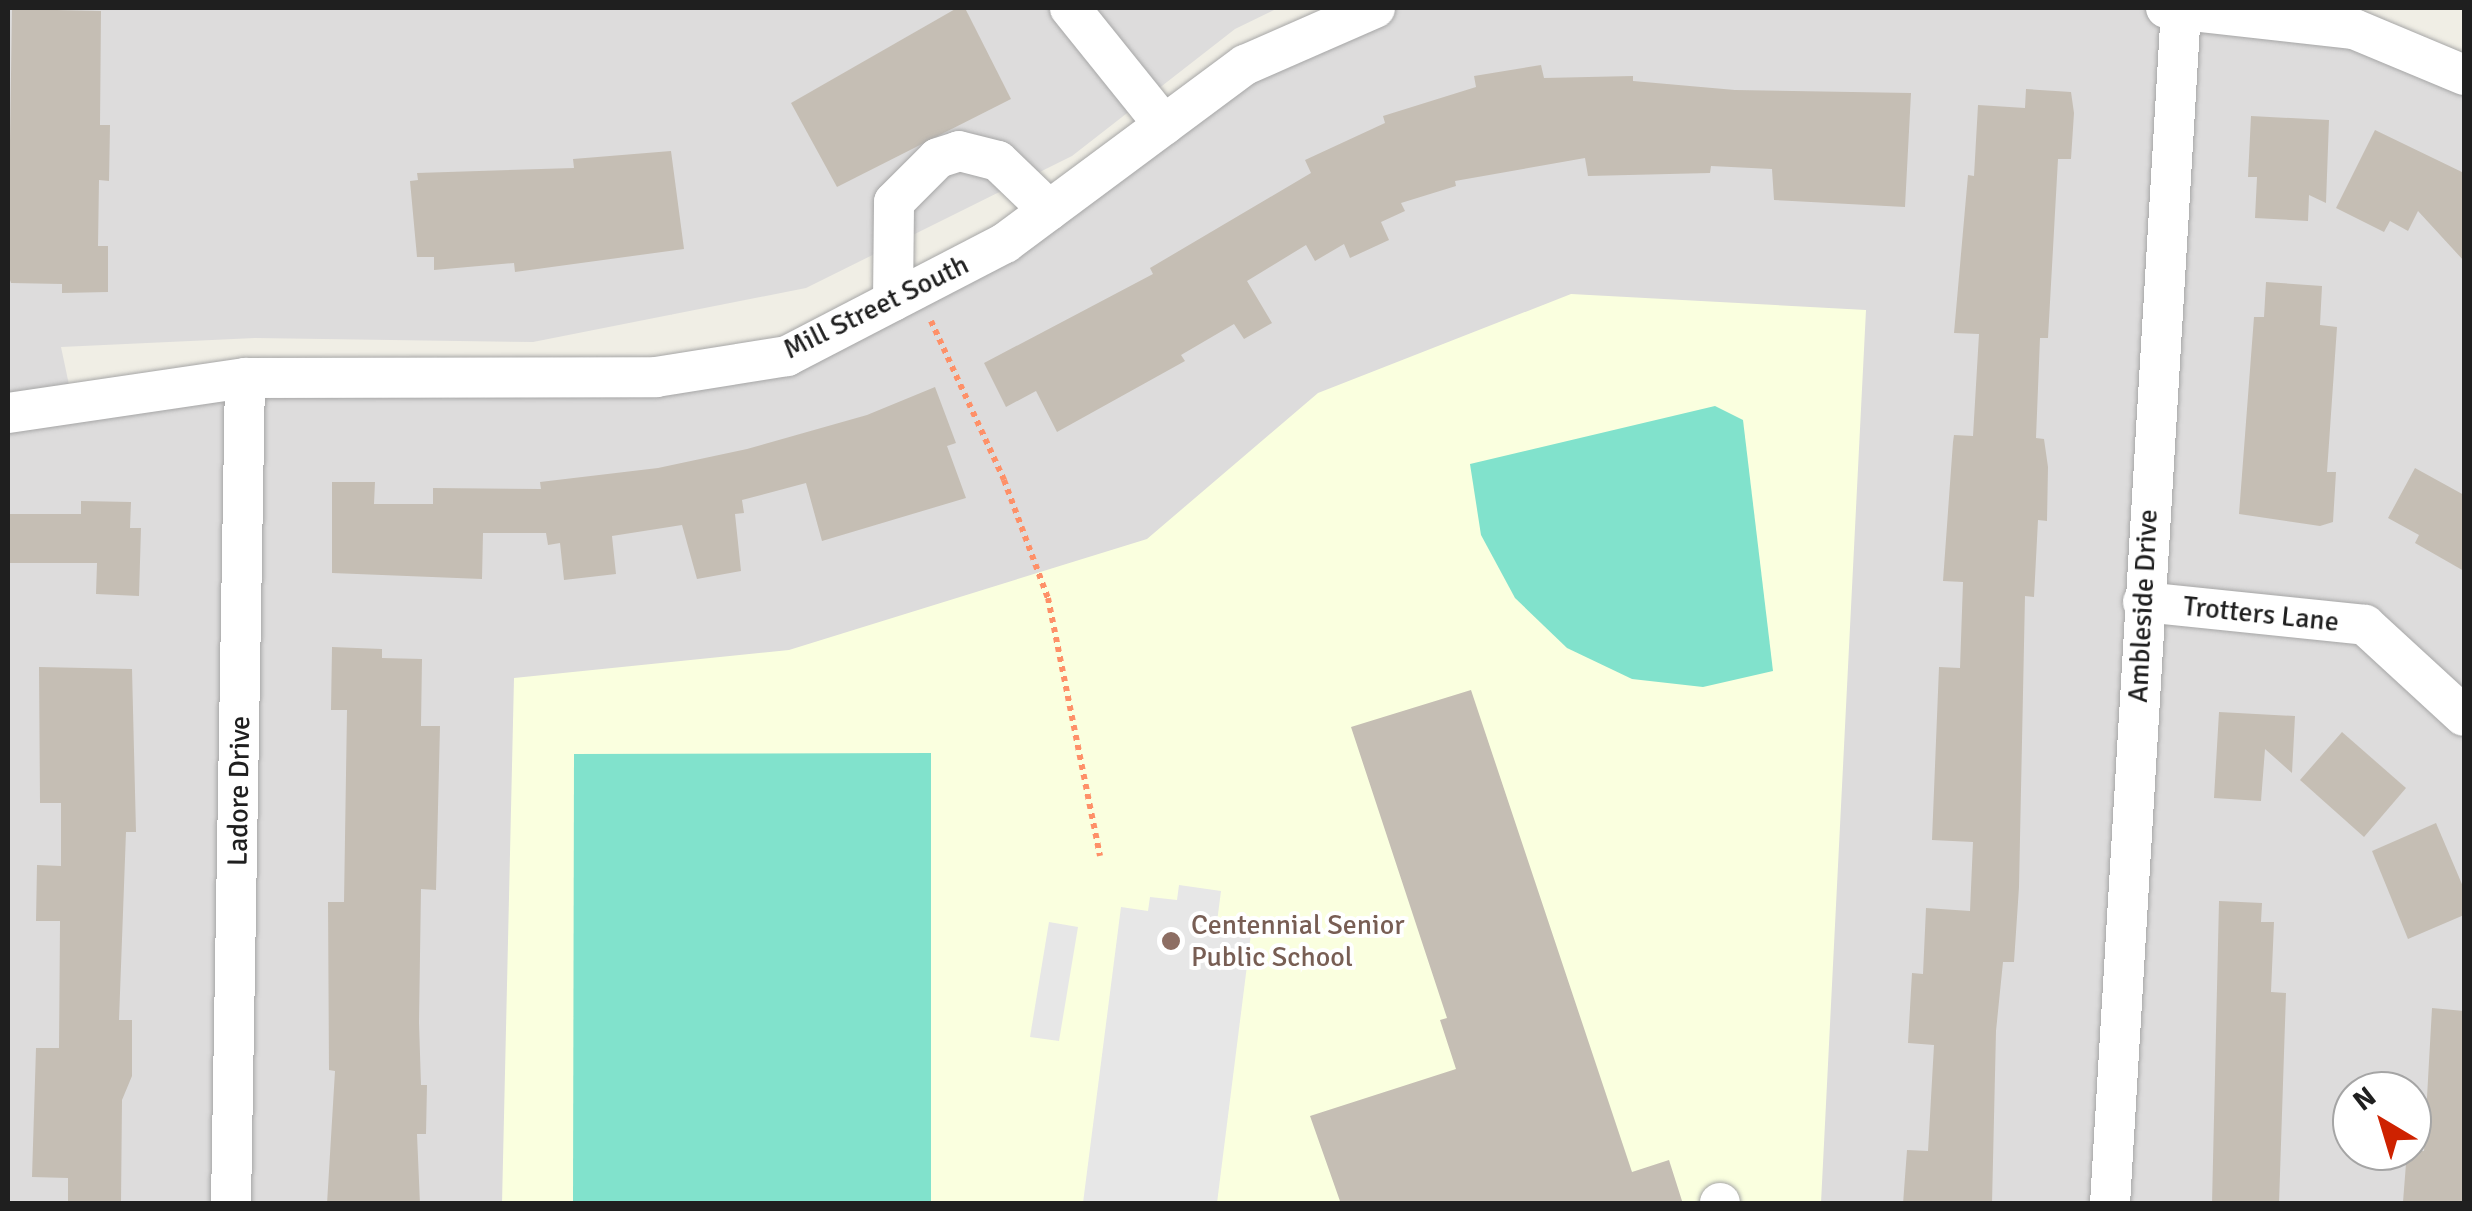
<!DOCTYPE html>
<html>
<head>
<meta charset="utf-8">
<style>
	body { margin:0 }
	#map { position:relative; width:2472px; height:1211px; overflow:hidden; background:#f0eee5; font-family:Signika,sans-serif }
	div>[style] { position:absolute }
	.residential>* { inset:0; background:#dddcdc }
	.education>* { inset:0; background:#faffdf }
	.pitch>* { inset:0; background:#81e2cc }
	.parking>* { inset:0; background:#e7e7e7 }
	.building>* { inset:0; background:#c5beb4 }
	.path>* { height:6px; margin-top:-3px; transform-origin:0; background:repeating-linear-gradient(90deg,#fe9068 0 5px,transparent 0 10px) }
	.roads { filter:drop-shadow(0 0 2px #a6a6a6) drop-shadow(0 0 2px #a6a6a6) }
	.minor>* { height:40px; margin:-20px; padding:0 20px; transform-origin:20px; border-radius:20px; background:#fff }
	.dots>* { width:28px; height:28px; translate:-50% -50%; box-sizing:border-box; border:5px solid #fff; border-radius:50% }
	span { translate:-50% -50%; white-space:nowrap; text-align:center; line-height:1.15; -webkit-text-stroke:8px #fff; paint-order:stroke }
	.street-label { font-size:28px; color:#1f1f1f }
	.education-label { font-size:28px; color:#785e54 }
	.left { translate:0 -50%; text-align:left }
	.frame { position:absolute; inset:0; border:10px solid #1f1f1f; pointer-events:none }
	.north { position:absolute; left:2332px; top:1071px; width:100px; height:100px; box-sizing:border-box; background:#fff; border:2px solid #a5a5a5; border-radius:50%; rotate:322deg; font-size:28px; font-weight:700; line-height:40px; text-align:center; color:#1f1f1f }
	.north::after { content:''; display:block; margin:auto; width:35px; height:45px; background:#ce2200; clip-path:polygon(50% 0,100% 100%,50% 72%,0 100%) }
</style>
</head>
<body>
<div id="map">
	<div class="residential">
		<i style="clip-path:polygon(evenodd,8px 8px,1278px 8px,1235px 29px,1072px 156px,806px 288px,533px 342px,255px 338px,61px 347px,72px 399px,656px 377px,914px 294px,1245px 65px,1375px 8px,2166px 8px,2354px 29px,2464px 75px,2464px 1203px,8px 1203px,8px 8px,2352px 1091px,2412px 1091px,2412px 1151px,2352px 1151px,2352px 1091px)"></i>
	</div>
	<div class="education">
		<i style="clip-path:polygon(1571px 294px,1866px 310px,1821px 1203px,502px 1204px,514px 678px,789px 650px,1147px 539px,1318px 393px)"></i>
	</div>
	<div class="pitch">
		<i style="clip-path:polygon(1715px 406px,1743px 420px,1773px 671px,1703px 687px,1632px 679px,1567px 648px,1515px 598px,1481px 535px,1470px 464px)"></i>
		<i style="clip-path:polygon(931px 753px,931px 1203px,573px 1203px,574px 754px)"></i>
	</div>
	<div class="parking">
		<i style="clip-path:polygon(1179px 885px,1221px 891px,1217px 922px,1252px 926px,1217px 1203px,1083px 1203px,1121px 907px,1148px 911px,1150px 897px,1177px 900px)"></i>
		<i style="clip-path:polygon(1049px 922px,1078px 927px,1059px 1041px,1030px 1037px)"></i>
	</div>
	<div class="building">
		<i style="clip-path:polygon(957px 8px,965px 8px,1011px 99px,837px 187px,791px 103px)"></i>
		<i style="clip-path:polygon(12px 9px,101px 11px,100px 125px,110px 125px,109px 181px,99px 180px,98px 246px,108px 246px,108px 292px,62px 293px,62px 284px,11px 283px,8px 274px)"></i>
		<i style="clip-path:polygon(1541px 65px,1544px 78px,1633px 76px,1633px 81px,1735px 90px,1911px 93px,1905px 207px,1774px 200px,1772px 169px,1711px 166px,1710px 173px,1588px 176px,1585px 158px,1455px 181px,1456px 186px,1401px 203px,1405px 211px,1381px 222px,1389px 240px,1350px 258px,1344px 244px,1315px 261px,1306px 245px,1247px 281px,1272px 323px,1244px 339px,1234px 324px,1181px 355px,1185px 361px,1057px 432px,1036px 391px,1006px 407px,984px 363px,1153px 274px,1150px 268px,1311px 173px,1305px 160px,1385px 123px,1383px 116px,1476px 87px,1474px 76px)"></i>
		<i style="clip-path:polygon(2026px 89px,2071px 92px,2074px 113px,2071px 159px,2058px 159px,2048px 338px,2040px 338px,2036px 438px,2044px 439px,2048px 467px,2047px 521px,2038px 520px,2034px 597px,2025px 596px,2019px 887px,2014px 962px,2003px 962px,1996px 1031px,1992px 1204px,1903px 1204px,1907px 1150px,1928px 1151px,1934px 1045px,1908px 1043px,1912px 973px,1923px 974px,1926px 908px,1970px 911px,1973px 842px,1932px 840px,1939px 667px,1960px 668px,1963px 582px,1943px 581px,1953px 442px,1954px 435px,1973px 436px,1979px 334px,1954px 333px,1968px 175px,1974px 176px,1978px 105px,2025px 108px)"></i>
		<i style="clip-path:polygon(2251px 116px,2329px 120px,2326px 203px,2309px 195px,2308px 221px,2255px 218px,2257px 177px,2248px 177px)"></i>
		<i style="clip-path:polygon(2375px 130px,2464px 173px,2464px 261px,2418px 211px,2408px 231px,2390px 221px,2384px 232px,2336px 208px)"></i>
		<i style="clip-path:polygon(671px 151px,684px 249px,515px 272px,514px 263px,434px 270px,434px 257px,417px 257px,410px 181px,418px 180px,417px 173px,574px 168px,573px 159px)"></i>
		<i style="clip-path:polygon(2266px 282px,2322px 286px,2320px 325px,2337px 327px,2327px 472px,2336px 472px,2333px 522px,2320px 526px,2239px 514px,2254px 317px,2264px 317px)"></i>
		<i style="clip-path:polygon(935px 387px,956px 443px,947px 446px,966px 498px,822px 541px,806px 483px,742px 500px,744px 513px,735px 514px,741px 571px,697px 579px,682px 525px,612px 536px,616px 574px,564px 580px,560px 543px,548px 545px,546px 533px,483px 533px,482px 579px,332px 573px,332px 482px,375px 482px,374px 504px,433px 504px,433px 488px,541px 489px,540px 482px,658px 468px,747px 449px,867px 415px)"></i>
		<i style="clip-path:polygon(2415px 468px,2464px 495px,2464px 571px,2415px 543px,2419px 535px,2388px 518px)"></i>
		<i style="clip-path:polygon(81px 501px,131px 502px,130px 528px,141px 528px,139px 596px,96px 594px,97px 563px,8px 563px,8px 514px,81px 514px)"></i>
		<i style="clip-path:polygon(332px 647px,382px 649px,382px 658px,422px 659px,421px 726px,440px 726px,436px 890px,421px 889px,419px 1023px,421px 1085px,427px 1085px,426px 1134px,417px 1134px,420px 1204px,327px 1204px,335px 1071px,329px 1070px,328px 902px,344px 902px,347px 710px,331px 710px)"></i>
		<i style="clip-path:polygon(39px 667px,132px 669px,136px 832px,126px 832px,119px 1020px,132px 1020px,132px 1076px,122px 1100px,121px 1204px,68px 1204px,68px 1178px,32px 1177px,36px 1048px,59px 1048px,60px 921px,36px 921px,37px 865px,61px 866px,61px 803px,40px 803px)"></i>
		<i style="clip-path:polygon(1471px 690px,1632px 1172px,1669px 1160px,1683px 1204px,1341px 1204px,1310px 1116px,1456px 1069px,1440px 1020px,1447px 1018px,1351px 727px)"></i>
		<i style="clip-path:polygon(2219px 712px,2295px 716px,2292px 773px,2265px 749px,2261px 801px,2214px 798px)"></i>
		<i style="clip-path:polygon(2342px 732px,2406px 788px,2364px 837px,2300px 780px)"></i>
		<i style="clip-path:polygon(2436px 823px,2464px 889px,2464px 915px,2408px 939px,2372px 851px)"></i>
		<i style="clip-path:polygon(2219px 901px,2262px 903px,2261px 922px,2274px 922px,2271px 992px,2286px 993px,2279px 1204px,2212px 1204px)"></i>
		<i style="clip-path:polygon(2432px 1008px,2464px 1011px,2464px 1204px,2403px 1202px,2407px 1151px,2424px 1151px)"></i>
	</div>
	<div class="path">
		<i style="left:931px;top:321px;width:175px;rotate:65.3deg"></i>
		<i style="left:1004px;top:480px;width:126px;rotate:69.6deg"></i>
		<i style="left:1048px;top:598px;width:263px;rotate:78.6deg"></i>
	</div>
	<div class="roads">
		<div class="minor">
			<i style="left:1070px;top:8px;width:150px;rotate:51.2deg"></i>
			<i style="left:2166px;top:8px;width:189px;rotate:6.4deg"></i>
			<i style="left:2354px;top:29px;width:119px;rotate:22.7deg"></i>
			<i style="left:893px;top:301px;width:99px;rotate:-89.4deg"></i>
			<i style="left:894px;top:202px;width:62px;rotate:-45deg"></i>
			<i style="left:938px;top:158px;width:22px;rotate:-18deg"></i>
			<i style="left:959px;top:151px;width:40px;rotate:14.4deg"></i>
			<i style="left:998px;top:161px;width:71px;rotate:43.9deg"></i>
			<i style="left:8px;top:413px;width:240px;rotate:-8.4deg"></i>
			<i style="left:245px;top:378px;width:411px;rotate:-0.1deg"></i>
			<i style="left:656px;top:377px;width:133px;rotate:-9.1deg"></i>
			<i style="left:787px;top:356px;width:246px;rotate:-27.4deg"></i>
			<i style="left:1005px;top:243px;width:299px;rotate:-36.6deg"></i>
			<i style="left:1245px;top:65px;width:142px;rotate:-23.7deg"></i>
			<i style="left:2143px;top:602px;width:223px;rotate:5.9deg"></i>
			<i style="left:2365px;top:625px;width:134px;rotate:42.6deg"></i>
			<i style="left:1720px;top:1203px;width:1px;rotate:90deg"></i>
			<i style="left:231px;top:1204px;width:826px;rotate:-89.03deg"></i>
			<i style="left:2110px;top:1204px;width:1197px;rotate:-86.6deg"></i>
		</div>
	</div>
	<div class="dots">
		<i style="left:1171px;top:941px;background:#8d6e63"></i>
	</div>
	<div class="street-label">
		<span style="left:876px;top:307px;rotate:-26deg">Mill Street South</span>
		<span style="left:2143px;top:606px;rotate:-87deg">Ambleside Drive</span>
		<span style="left:2261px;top:614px;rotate:6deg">Trotters Lane</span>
		<span style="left:239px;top:791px;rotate:-89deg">Ladore Drive</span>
	</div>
	<div class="education-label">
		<span class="left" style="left:1191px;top:941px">Centennial Senior<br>Public School</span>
	</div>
	<div class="frame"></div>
	<div class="north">N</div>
</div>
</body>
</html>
